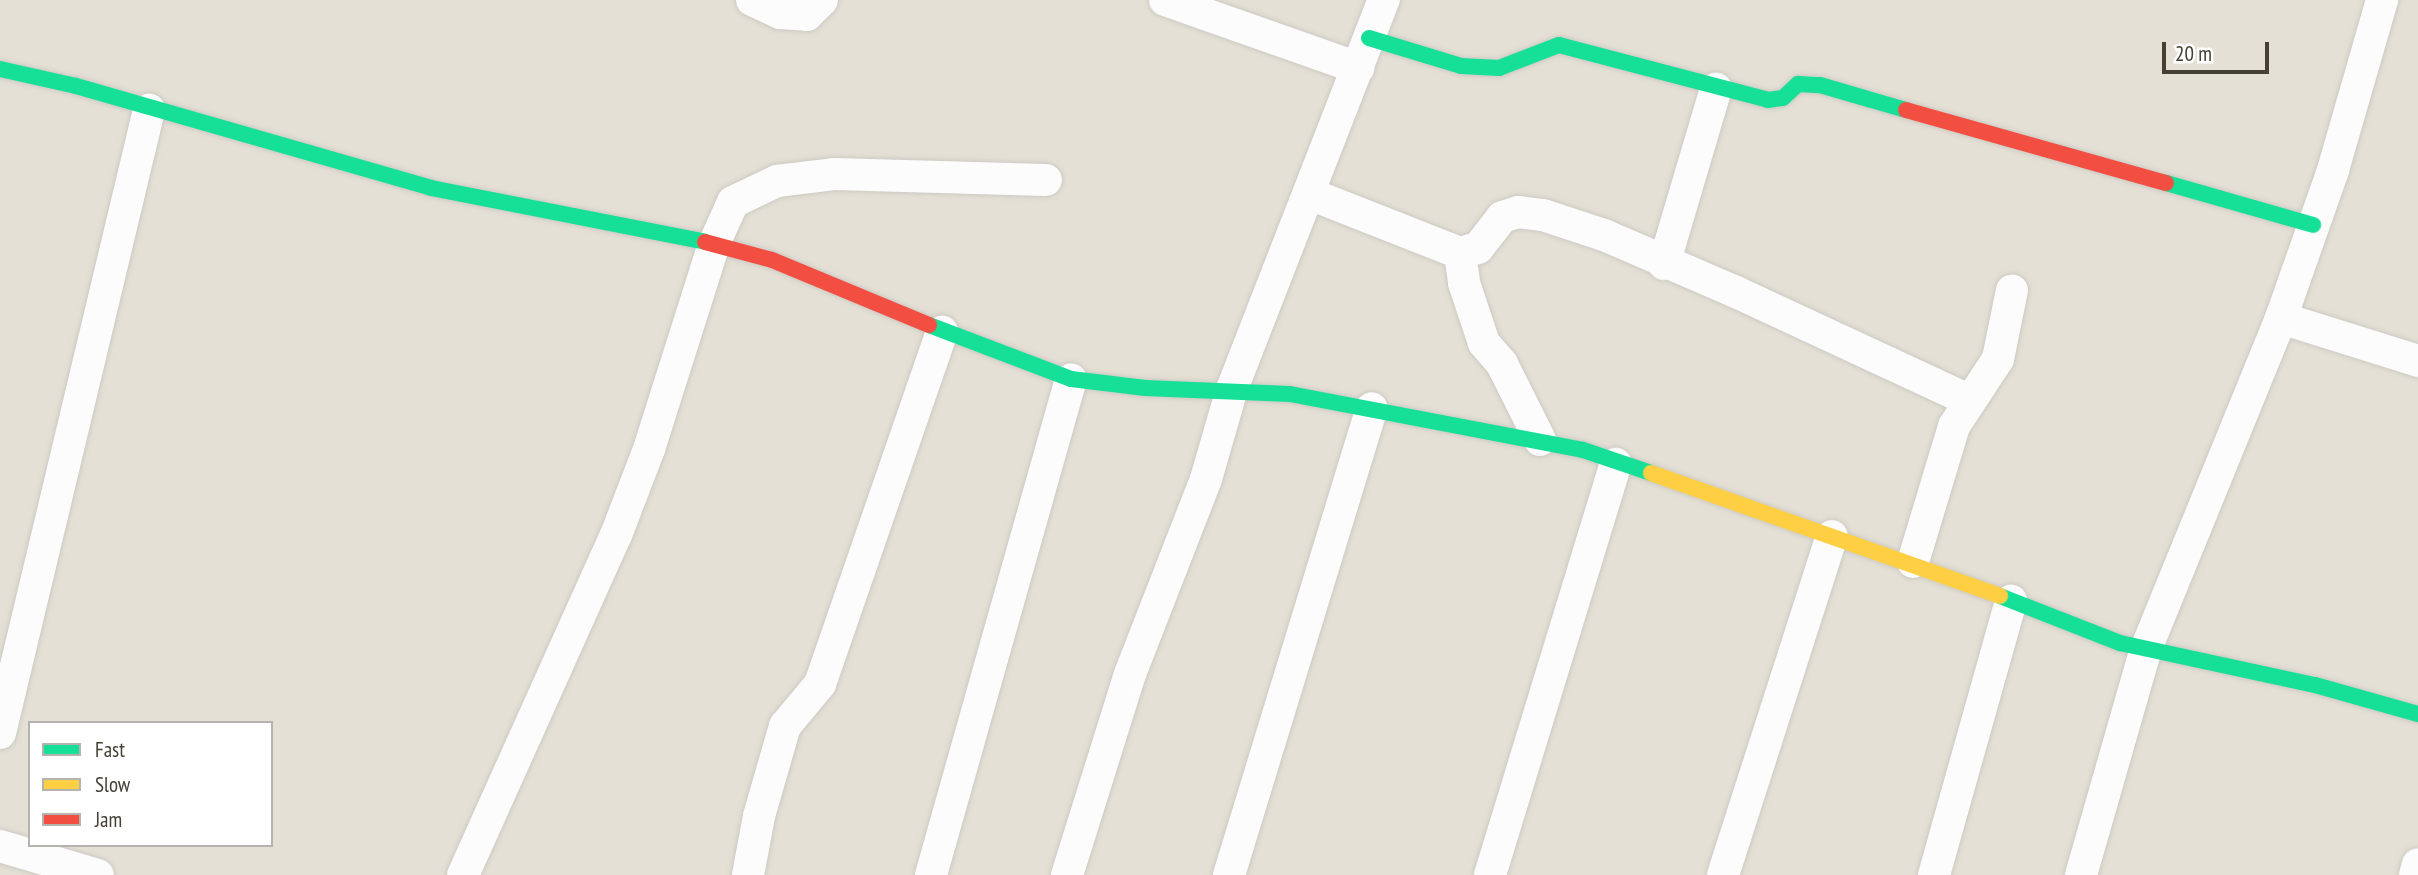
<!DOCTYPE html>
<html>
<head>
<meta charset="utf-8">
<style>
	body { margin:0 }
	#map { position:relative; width:2418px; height:875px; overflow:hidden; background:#f0eee8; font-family:"PT Sans Narrow",sans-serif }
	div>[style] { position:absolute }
	.residential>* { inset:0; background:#e5e0d5 }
	.roads { filter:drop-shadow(0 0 2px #cccac4) drop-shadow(0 0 2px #cccac4) }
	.street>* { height:32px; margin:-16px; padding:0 16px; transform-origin:16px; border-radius:16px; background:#fdfcfc }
	.fast>* { height:16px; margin:-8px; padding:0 8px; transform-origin:8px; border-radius:8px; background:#16e098 }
	.slow>* { height:16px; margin:-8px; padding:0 8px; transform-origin:8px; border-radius:8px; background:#ffcf43 }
	.jam>* { height:16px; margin:-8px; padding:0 8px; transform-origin:8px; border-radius:8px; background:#f24e42 }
	span { translate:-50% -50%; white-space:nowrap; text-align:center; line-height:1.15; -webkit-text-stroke:5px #fff; paint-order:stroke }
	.legend { position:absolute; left:28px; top:721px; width:245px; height:126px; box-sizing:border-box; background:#fff; border:2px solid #b5b3ae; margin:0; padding:9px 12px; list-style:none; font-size:21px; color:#464034 }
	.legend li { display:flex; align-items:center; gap:14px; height:35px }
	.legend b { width:35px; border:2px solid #b5b3ae }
	.scale { position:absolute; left:2162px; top:42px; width:107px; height:32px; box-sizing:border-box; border:4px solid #464034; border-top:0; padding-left:9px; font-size:21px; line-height:24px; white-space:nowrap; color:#464034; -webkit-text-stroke:5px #fff; paint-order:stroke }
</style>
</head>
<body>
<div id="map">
	<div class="residential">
		<i style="clip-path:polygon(evenodd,0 0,2418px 0,2418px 875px,0 875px,0 0,30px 723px,271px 723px,271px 845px,30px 845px,30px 723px)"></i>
	</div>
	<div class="roads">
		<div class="street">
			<i style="left:752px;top:0;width:31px;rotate:25deg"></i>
			<i style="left:780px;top:13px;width:27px;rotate:4deg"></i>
			<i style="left:807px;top:15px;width:21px;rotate:-45deg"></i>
			<i style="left:1165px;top:0;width:205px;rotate:19.4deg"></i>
			<i style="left:1310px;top:194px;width:161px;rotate:21.5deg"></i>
			<i style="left:1460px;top:253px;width:19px;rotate:-16deg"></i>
			<i style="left:1478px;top:248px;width:39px;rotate:-52deg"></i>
			<i style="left:1502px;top:217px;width:17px;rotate:-17deg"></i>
			<i style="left:1518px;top:212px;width:25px;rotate:7deg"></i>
			<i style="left:1543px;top:215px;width:64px;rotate:18.2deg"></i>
			<i style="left:1604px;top:235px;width:144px;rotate:23.4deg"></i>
			<i style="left:1736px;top:292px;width:257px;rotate:24.9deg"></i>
			<i style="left:1460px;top:253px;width:30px;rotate:82deg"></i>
			<i style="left:1464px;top:283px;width:63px;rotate:71.6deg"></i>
			<i style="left:1484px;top:343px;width:28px;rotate:49deg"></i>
			<i style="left:1502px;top:364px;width:85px;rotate:63.4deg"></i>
			<i style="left:1664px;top:264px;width:183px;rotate:-73.5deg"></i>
			<i style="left:2281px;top:318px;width:144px;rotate:17.4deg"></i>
			<i style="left:1913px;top:562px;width:142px;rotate:-73.2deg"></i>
			<i style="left:1954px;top:426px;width:80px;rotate:-56.7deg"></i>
			<i style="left:1998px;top:359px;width:70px;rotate:-78.5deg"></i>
			<i style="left:0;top:733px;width:641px;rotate:-76.55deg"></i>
			<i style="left:0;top:846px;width:102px;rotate:16.5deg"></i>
			<i style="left:463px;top:875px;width:373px;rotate:-65.8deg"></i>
			<i style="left:616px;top:535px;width:92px;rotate:-69deg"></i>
			<i style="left:649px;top:449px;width:215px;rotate:-72.4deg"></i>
			<i style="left:714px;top:244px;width:46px;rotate:-65.7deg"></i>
			<i style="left:733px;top:202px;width:49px;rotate:-25.5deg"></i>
			<i style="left:777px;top:181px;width:57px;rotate:-7deg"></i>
			<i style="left:834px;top:174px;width:212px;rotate:1.6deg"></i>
			<i style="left:748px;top:875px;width:60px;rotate:-79.4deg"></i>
			<i style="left:759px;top:816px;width:94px;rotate:-73.9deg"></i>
			<i style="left:785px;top:726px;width:55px;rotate:-50.2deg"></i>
			<i style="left:820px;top:684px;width:373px;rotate:-70.9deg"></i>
			<i style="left:931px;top:875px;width:515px;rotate:-74.24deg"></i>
			<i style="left:1067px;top:875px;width:211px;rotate:-72.6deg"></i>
			<i style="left:1130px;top:674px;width:209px;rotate:-68.7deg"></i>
			<i style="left:1206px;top:479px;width:94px;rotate:-73.9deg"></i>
			<i style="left:1232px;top:389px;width:418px;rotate:-68.7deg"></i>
			<i style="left:1229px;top:875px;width:488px;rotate:-73deg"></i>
			<i style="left:1490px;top:875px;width:430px;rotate:-73deg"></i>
			<i style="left:1723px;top:875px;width:356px;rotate:-72.2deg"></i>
			<i style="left:1934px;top:875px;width:285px;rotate:-74.3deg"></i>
			<i style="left:2081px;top:875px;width:235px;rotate:-74deg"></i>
			<i style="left:2146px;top:649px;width:357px;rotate:-67.8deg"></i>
			<i style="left:2281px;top:318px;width:157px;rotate:-70.6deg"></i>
			<i style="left:2333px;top:170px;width:177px;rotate:-73.9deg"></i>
			<i style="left:2415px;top:875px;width:11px;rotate:-75deg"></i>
		</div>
		<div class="fast">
			<i style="left:1369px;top:38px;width:96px;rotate:16.9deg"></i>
			<i style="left:1461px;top:66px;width:38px;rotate:3deg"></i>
			<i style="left:1499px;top:68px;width:64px;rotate:-21deg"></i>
			<i style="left:1559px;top:45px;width:216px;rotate:14.7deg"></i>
			<i style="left:1768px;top:100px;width:15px;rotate:-8deg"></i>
			<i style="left:1783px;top:98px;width:21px;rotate:-43deg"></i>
			<i style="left:1798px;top:84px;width:22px;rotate:3deg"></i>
			<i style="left:1820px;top:85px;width:90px;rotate:16.2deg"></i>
			<i style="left:0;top:69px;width:78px;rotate:12.6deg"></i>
			<i style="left:76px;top:86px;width:369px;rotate:16deg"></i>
			<i style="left:431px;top:188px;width:279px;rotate:11.1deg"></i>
			<i style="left:2166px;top:183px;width:153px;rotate:15.9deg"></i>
			<i style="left:929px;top:325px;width:152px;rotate:20.8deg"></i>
			<i style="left:1071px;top:379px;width:75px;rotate:6.9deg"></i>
			<i style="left:1145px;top:388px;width:145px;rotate:2.4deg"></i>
			<i style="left:1290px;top:394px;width:298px;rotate:10.8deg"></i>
			<i style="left:1583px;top:450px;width:72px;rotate:18.7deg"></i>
			<i style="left:2000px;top:596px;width:129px;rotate:21.4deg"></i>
			<i style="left:2120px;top:643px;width:199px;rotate:12.2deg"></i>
			<i style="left:2315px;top:685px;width:107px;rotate:15.7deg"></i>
		</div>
		<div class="slow">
			<i style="left:1651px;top:473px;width:370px;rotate:19.4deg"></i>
		</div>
		<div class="jam">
			<i style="left:1906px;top:110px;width:270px;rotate:15.7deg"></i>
			<i style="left:705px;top:242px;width:69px;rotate:15deg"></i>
			<i style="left:772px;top:260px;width:170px;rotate:22.5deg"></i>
		</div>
	</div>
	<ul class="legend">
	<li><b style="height:9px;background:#16e098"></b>Fast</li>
	<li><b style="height:9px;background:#ffcf43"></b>Slow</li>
	<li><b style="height:9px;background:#f24e42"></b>Jam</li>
	</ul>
	<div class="scale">20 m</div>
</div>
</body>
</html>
